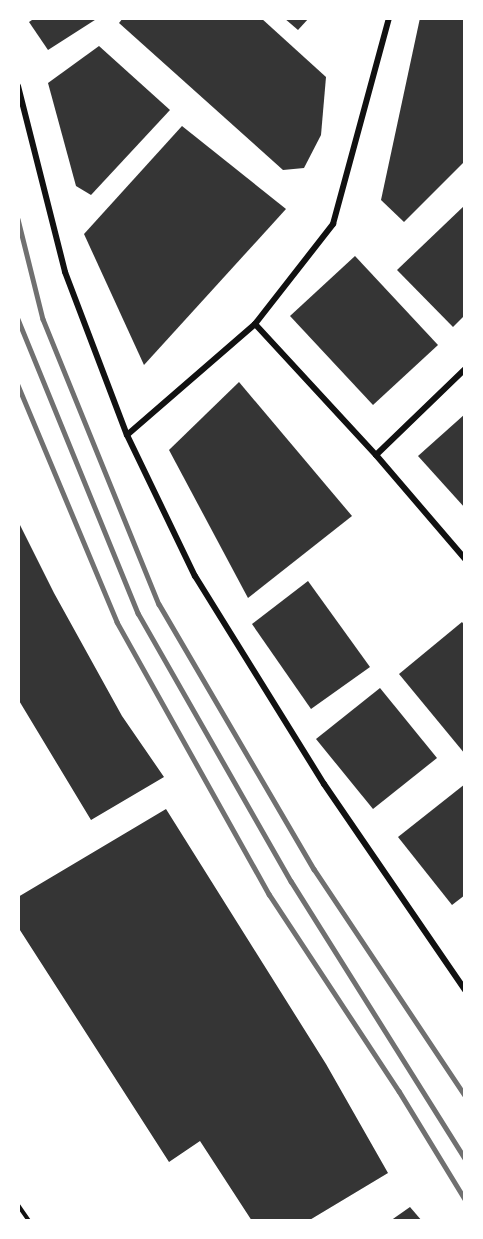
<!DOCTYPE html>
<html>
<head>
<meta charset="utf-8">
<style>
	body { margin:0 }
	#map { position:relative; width:483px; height:1239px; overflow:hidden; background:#fff; font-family:Lato,sans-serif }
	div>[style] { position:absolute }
	.building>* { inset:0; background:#353535 }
	.path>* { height:4px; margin:-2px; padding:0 2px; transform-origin:2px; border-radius:2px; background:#111 }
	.minor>* { height:6px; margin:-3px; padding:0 3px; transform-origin:3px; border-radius:3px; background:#111 }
	.rail>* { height:4.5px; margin:-2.25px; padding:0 2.25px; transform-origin:2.25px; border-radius:2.25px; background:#707070 }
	span { translate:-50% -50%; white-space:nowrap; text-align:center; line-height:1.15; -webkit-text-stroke:6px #fff; paint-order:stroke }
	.frame { position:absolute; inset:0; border:20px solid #fff; pointer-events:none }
</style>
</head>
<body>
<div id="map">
	<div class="building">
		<i style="clip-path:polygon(35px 18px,98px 18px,48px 50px,29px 22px)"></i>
		<i style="clip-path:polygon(123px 18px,261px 18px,326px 77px,321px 135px,304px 168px,283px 170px,119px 23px)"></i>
		<i style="clip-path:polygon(284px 18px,309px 18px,298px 30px)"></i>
		<i style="clip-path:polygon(420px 18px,465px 18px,465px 161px,404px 222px,381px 200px)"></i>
		<i style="clip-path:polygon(99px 46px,170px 110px,91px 195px,76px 186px,48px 83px)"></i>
		<i style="clip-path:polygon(182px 126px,286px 209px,144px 365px,84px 234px)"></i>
		<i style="clip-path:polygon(465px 205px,465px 315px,453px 327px,397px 270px)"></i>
		<i style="clip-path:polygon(355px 256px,438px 345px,373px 405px,290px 316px)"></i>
		<i style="clip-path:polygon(239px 382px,352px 516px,248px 598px,169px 450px)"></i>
		<i style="clip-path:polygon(465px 414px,465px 508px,418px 456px)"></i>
		<i style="clip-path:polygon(18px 521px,54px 593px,122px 716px,164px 777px,91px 820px,18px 699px)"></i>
		<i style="clip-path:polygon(308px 581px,370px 667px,311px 709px,252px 624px)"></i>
		<i style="clip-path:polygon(462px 622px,465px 626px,465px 754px,399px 674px)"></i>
		<i style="clip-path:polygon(380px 688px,437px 758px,373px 809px,316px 739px)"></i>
		<i style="clip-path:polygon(465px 784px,465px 895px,452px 905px,398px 837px)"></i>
		<i style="clip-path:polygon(166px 809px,326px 1064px,388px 1173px,308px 1221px,252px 1221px,200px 1141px,169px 1162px,18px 927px,18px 897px)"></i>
		<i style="clip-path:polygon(410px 1207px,422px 1221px,390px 1221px)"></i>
	</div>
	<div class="path">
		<i style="left:18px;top:1205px;width:19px;rotate:55deg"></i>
	</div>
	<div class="minor">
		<i style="left:18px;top:86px;width:192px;rotate:75.8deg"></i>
		<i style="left:65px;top:272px;width:174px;rotate:69.2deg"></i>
		<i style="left:127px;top:435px;width:157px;rotate:64.3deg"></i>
		<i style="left:195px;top:576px;width:245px;rotate:58.2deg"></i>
		<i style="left:324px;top:784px;width:250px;rotate:55.6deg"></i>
		<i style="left:255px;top:324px;width:178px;rotate:47.3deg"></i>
		<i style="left:376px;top:455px;width:137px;rotate:49.4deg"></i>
		<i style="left:127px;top:435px;width:169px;rotate:-40.9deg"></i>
		<i style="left:255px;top:324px;width:127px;rotate:-52deg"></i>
		<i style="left:333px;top:224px;width:213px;rotate:-74.8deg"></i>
		<i style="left:376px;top:455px;width:124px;rotate:-44deg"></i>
	</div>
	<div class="rail">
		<i style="left:18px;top:219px;width:103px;rotate:76deg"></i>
		<i style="left:43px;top:319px;width:308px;rotate:67.9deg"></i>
		<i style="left:159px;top:604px;width:307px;rotate:59.7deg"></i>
		<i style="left:314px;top:869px;width:272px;rotate:56.3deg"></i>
		<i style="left:18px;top:319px;width:318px;rotate:67.8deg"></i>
		<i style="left:138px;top:613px;width:309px;rotate:60.3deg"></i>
		<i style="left:291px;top:881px;width:327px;rotate:57.9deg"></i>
		<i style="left:18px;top:385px;width:257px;rotate:67.3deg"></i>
		<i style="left:117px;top:622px;width:312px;rotate:60.8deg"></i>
		<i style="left:269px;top:894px;width:236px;rotate:56.6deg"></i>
		<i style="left:399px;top:1091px;width:127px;rotate:58.6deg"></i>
	</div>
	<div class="frame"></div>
</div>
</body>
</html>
